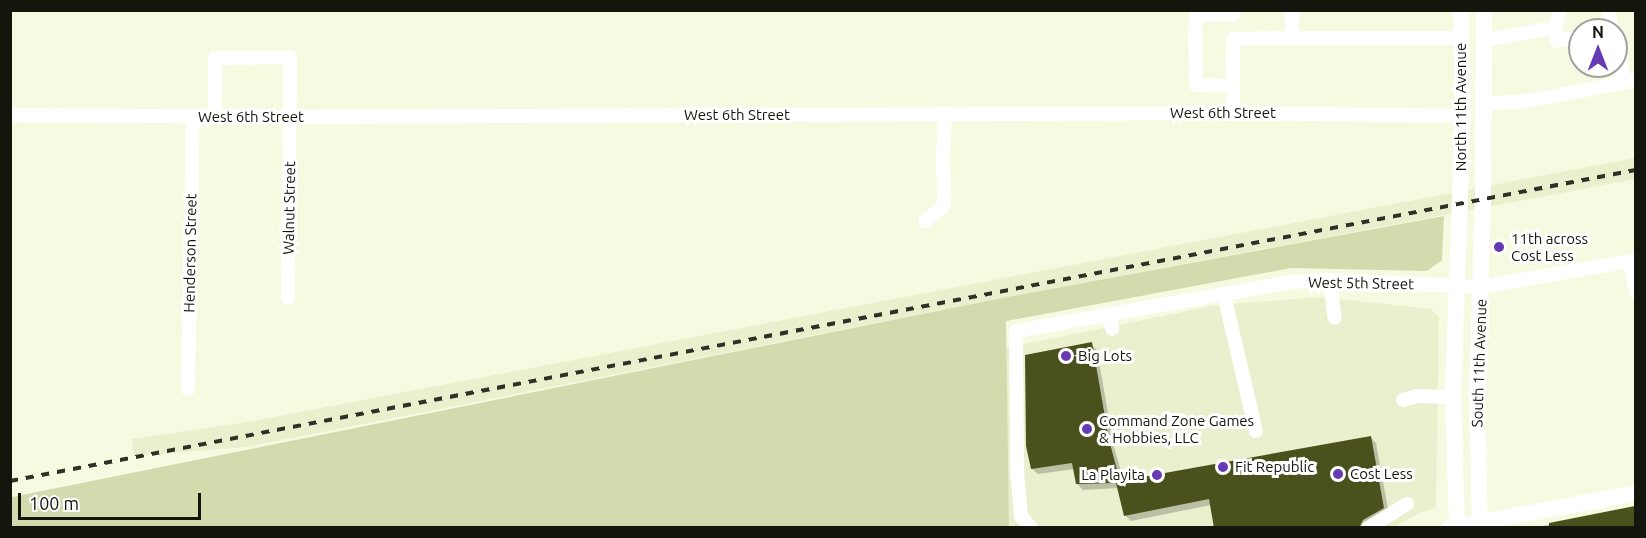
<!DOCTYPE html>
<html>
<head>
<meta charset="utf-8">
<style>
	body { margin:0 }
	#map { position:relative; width:1646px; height:538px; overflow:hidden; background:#f6fae0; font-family:Ubuntu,sans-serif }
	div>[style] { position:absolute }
	.built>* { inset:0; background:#eaf0ce }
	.green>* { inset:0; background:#d3daad }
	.shadow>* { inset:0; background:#0003 }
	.building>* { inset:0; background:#4b511d }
	.minor>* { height:14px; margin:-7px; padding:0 7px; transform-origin:7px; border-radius:7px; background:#fff }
	.major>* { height:16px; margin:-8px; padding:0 8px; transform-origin:8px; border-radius:8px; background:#fff }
	.highway>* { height:20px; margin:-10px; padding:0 10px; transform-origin:10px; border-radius:10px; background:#fff }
	.rail>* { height:4px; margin-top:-2px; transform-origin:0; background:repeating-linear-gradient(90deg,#2f3126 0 8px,transparent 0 16px) }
	.dots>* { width:16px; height:16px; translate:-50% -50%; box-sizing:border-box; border:3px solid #fff; border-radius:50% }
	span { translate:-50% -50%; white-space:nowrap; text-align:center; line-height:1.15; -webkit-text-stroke:6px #fff; paint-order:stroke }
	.street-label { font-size:15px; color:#14150c }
	.poi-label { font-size:15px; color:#14150c }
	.left { translate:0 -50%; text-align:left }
	.right { translate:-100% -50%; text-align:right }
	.frame { position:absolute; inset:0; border:12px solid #14150c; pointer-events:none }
	.north { position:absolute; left:1568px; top:18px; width:60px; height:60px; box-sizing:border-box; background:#fff; border:2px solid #a1a19e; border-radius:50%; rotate:0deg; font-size:16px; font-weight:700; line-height:24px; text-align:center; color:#14150c }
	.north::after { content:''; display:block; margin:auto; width:21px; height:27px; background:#653ab2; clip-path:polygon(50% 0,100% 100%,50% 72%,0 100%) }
	.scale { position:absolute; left:18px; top:493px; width:183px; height:27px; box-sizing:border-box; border:3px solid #14150c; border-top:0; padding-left:8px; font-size:18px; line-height:21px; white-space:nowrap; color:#14150c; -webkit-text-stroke:4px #fff; paint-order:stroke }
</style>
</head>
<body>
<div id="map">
	<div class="built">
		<i style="clip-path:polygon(1635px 158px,1635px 179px,997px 299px,246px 447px,134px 456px,132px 439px,242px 423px)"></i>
		<i style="clip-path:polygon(1320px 297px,1431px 309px,1439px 317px,1436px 508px,1421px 512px,1392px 528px,1009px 527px,1005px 348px,1217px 305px)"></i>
	</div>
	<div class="green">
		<i style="clip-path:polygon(1444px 216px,1442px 260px,1427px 271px,1291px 268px,1006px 321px,1009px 527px,11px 527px,12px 497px,997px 299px)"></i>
	</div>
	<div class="shadow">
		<i style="clip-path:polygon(1091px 344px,1097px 350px,1114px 447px,1124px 482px,1370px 437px,1376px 443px,1389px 514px,1368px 528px,1216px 528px,1211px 505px,1131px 521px,1125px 515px,1119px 488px,1083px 490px,1077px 484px,1075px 469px,1038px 474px,1032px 469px)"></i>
		<i style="clip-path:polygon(1636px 507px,1636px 528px,1532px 528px)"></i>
	</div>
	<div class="building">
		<i style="clip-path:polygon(1092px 342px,1109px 440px,1120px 481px,1371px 436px,1384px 508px,1363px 520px,1359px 528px,1214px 528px,1209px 499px,1124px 516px,1116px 483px,1076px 484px,1072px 463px,1031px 469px,1026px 446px,1025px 355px)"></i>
		<i style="clip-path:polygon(1635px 506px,1635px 528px,1549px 528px,1549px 523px)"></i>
	</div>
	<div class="minor">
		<i style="left:1292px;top:10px;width:28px;rotate:90deg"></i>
		<i style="left:1292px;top:38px;width:169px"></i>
		<i style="left:1560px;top:10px;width:19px;rotate:106deg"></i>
		<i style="left:1555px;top:28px;width:13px;rotate:81deg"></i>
		<i style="left:1557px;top:41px;width:23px;rotate:-10deg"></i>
		<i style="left:1608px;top:10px;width:20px;rotate:79deg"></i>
		<i style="left:1484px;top:40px;width:72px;rotate:-9.6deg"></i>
		<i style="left:1616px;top:46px;width:37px;rotate:76deg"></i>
		<i style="left:1233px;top:86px;width:37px;rotate:-178deg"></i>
		<i style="left:1196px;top:85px;width:60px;rotate:-91deg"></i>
		<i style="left:1195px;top:25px;width:10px;rotate:-79deg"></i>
		<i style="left:1197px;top:15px;width:36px"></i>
		<i style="left:1484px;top:104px;width:44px;rotate:-3.9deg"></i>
		<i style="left:1528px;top:101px;width:110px;rotate:-11deg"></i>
		<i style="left:1233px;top:113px;width:74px;rotate:-90deg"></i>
		<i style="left:1233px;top:39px;width:59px;rotate:-1deg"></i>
		<i style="left:10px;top:115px;width:281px;rotate:0.4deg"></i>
		<i style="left:291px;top:117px;width:942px;rotate:-0.24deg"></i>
		<i style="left:1233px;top:113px;width:230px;rotate:0.7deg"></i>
		<i style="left:215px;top:116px;width:58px;rotate:-90deg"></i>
		<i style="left:215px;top:58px;width:75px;rotate:-0.8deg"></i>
		<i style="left:290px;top:57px;width:241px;rotate:90.5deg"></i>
		<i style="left:925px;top:221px;width:23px;rotate:-38deg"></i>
		<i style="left:943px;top:207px;width:7px;rotate:-82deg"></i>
		<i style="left:944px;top:200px;width:42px;rotate:-91.4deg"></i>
		<i style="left:943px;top:158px;width:45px;rotate:-87.5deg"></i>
		<i style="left:1630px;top:261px;width:32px;rotate:79deg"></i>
		<i style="left:1330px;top:280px;width:38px;rotate:83deg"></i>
		<i style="left:1224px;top:295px;width:140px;rotate:76.8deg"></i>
		<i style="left:1110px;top:314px;width:15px;rotate:82deg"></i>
		<i style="left:188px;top:389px;width:273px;rotate:-89deg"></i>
		<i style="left:1403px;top:400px;width:16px;rotate:-15deg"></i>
		<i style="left:1418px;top:396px;width:35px;rotate:2deg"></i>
		<i style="left:1031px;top:528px;width:16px;rotate:-130deg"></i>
		<i style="left:1021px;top:516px;width:44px;rotate:-95.2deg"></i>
		<i style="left:1017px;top:472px;width:141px;rotate:-90.4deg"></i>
		<i style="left:1016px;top:331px;width:278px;rotate:-10.1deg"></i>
		<i style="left:1290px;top:282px;width:35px;rotate:-3deg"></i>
		<i style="left:1325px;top:280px;width:156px;rotate:2.6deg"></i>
		<i style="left:1481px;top:287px;width:157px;rotate:-9.9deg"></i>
		<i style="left:1368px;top:528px;width:46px;rotate:-31.6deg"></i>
	</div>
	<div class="major">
		<i style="left:1471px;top:524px;width:168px;rotate:-10.6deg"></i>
		<i style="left:1457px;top:528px;width:131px;rotate:-91.7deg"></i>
		<i style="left:1453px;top:397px;width:281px;rotate:-88deg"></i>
		<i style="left:1463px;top:116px;width:106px;rotate:-91.1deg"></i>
		<i style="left:1480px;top:528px;width:130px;rotate:-91.3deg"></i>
		<i style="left:1477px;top:398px;width:199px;rotate:-88.3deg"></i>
		<i style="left:1483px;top:199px;width:189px;rotate:-89.7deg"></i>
	</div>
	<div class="highway">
		<i style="left:1452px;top:528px;width:6px;rotate:-31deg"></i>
	</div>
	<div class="rail">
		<i style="left:10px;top:481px;width:1655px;rotate:-10.83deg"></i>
	</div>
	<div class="dots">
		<i style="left:1499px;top:247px;background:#653ab2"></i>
		<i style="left:1066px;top:356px;background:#653ab2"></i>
		<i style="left:1087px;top:429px;background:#653ab2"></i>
		<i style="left:1223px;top:467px;background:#653ab2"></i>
		<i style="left:1338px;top:474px;background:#653ab2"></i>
		<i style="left:1157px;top:475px;background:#653ab2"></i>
	</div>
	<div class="street-label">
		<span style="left:1461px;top:107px;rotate:-90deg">North 11th Avenue</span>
		<span style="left:1223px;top:113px">West 6th Street</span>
		<span style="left:737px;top:115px">West 6th Street</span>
		<span style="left:251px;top:117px">West 6th Street</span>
		<span style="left:289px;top:208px;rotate:-89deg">Walnut Street</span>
		<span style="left:190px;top:253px;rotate:-89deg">Henderson Street</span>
		<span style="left:1361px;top:283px;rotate:1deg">West 5th Street</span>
		<span style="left:1479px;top:363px;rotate:-88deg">South 11th Avenue</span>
	</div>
	<div class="poi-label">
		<span class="left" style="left:1511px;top:247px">11th across<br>Cost Less</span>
		<span class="left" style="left:1078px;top:356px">Big Lots</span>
		<span class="left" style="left:1099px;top:429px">Command Zone Games<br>&amp; Hobbies, LLC</span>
		<span class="left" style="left:1235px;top:467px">Fit Republic</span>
		<span class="left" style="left:1350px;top:474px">Cost Less</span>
		<span class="right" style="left:1145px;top:475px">La Playita</span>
	</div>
	<div class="frame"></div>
	<div class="north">N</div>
	<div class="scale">100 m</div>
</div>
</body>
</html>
